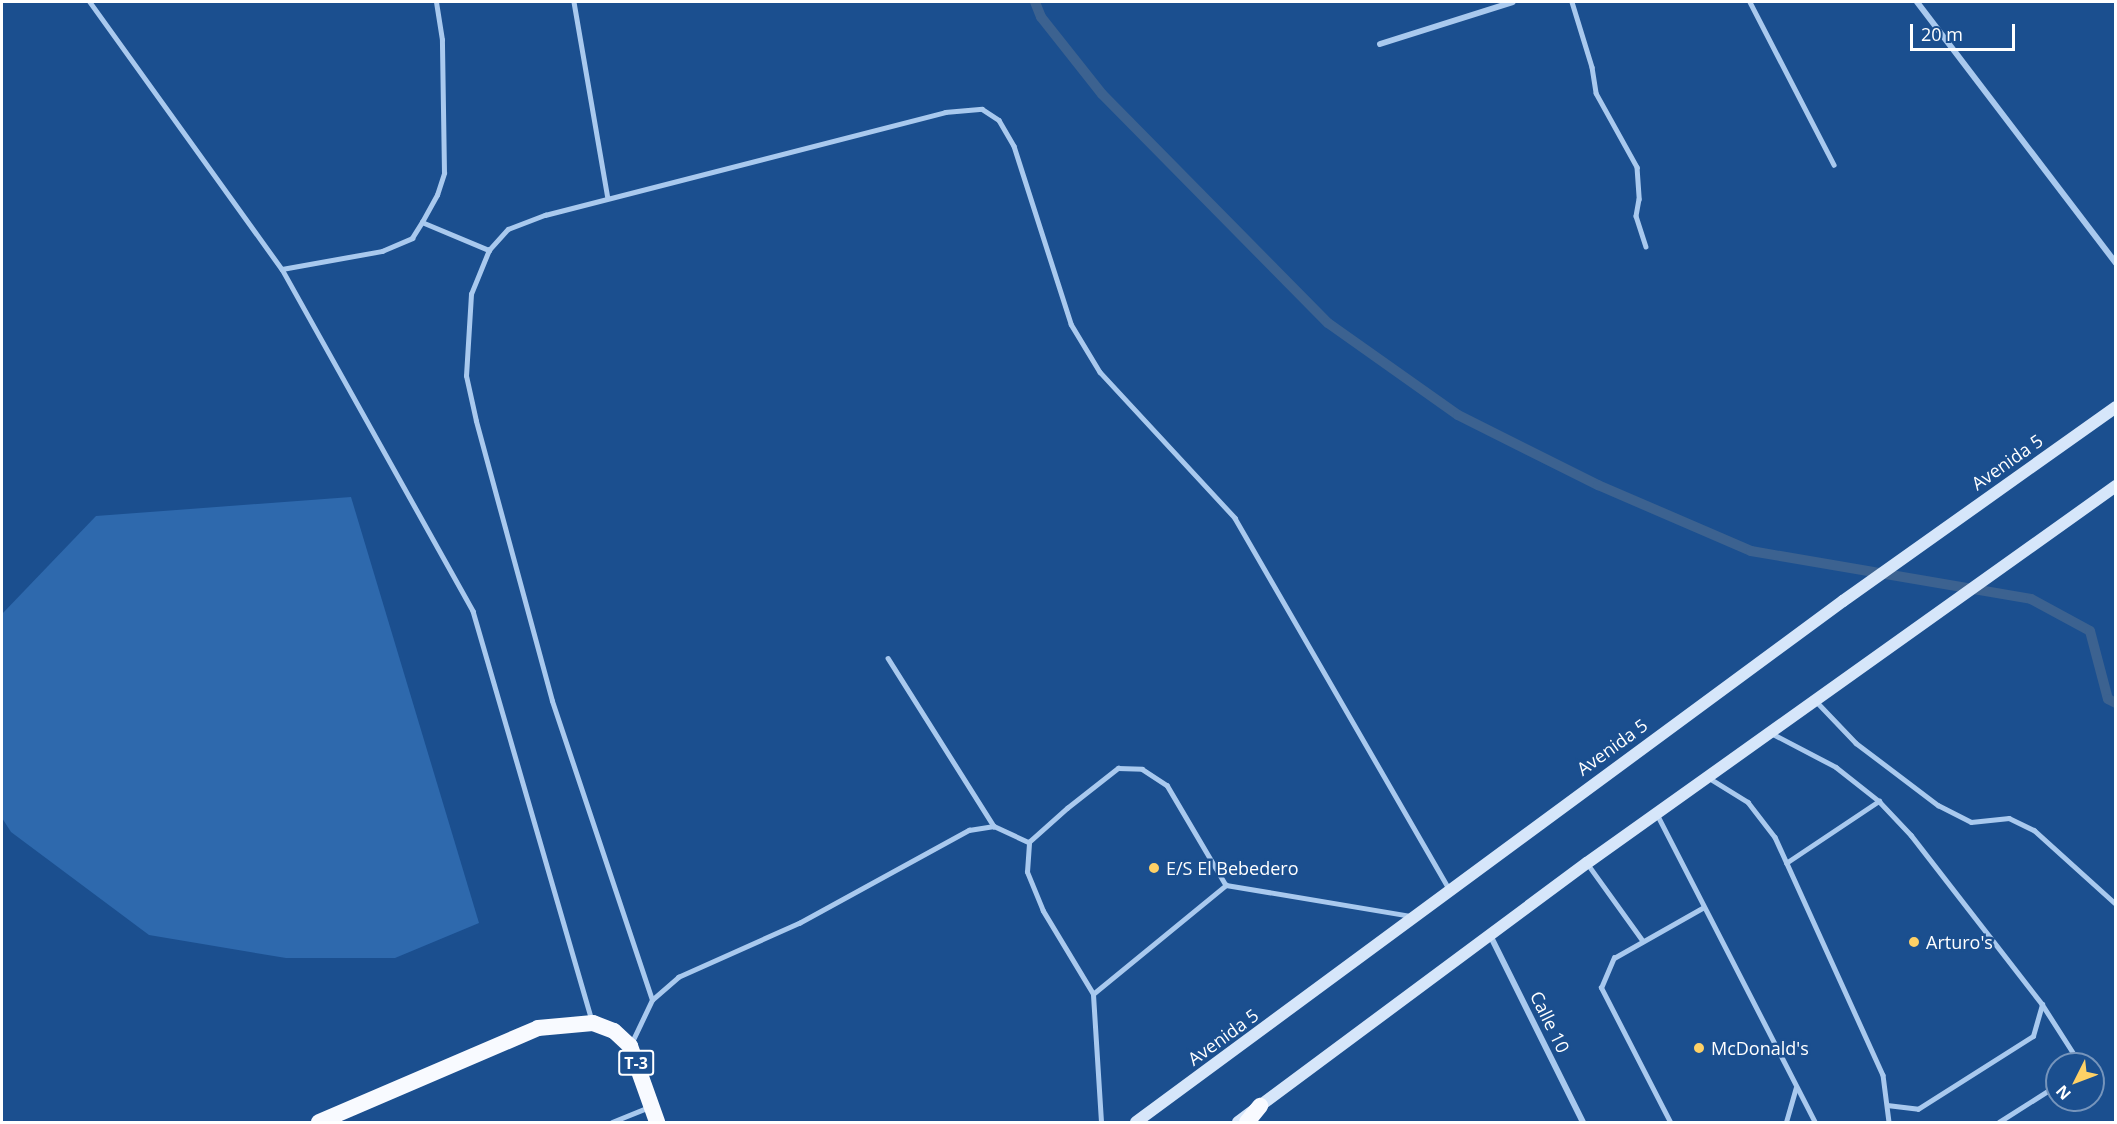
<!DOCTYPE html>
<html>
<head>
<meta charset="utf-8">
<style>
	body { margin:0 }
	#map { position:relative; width:2117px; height:1124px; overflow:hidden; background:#1b4f8f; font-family:"Open Sans",sans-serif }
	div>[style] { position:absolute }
	.green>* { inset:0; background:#2e69ad }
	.stream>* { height:10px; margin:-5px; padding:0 5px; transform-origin:5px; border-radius:5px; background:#3c6290 }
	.service>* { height:4.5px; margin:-2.25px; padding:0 2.25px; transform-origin:2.25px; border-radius:2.25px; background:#a9c9ee }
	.minor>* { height:6px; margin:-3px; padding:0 3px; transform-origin:3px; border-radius:3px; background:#a9c9ee }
	.secondary>* { height:12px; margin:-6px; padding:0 6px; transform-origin:6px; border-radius:6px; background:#d6e6fa }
	.trunk>* { height:16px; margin:-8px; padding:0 8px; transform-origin:8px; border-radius:8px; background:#f8faff }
	.dots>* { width:16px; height:16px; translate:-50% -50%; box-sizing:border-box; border:3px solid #1b4f8f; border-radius:50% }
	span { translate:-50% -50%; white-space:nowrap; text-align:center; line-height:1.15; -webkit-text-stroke:5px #1b4f8f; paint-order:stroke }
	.shield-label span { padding:2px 4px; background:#1b4f8f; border:2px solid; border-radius:4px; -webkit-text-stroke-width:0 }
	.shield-label { font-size:16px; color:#fff; font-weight:700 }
	.street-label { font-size:18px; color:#fff }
	.poi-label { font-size:18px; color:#fff }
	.left { translate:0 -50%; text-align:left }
	.frame { position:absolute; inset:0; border:3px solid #fff; pointer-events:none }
	.north { position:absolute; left:2045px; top:1052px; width:60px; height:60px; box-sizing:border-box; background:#1b4f8f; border:2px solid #7695bc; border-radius:50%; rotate:228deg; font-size:16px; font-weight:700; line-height:24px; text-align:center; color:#fff }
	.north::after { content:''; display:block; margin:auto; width:21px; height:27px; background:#ffd166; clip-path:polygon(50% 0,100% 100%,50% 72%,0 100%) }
	.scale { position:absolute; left:1910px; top:24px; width:105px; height:27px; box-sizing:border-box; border:3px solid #fff; border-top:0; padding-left:8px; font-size:18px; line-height:21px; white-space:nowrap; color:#fff; -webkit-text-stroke:4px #1b4f8f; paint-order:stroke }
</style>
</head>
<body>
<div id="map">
	<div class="green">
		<i style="clip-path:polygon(351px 497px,479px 923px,395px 958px,286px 958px,149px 935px,11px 832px,2px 818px,2px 614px,96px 516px)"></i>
	</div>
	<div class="stream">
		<i style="left:1035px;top:2px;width:16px;rotate:68deg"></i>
		<i style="left:1041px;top:17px;width:98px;rotate:51.6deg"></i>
		<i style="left:1102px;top:94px;width:322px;rotate:45.4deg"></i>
		<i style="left:1328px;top:323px;width:159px;rotate:35.3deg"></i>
		<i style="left:1458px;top:415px;width:157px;rotate:26.6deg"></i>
		<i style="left:1598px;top:485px;width:167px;rotate:23.3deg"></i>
		<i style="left:1751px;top:551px;width:284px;rotate:9.7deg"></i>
		<i style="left:2031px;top:599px;width:67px;rotate:28.5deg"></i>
		<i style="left:2090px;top:631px;width:70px;rotate:75.2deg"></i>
		<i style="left:2108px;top:699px;width:9px;rotate:27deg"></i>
	</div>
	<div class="service">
		<i style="left:90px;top:2px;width:329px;rotate:54.3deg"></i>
		<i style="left:282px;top:269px;width:392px;rotate:60.8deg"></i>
		<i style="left:473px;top:611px;width:427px;rotate:73.8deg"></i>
		<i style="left:574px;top:2px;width:199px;rotate:80.2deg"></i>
		<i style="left:1572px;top:2px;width:68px;rotate:72.9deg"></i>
		<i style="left:1592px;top:67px;width:26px;rotate:81deg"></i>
		<i style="left:1596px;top:93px;width:85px;rotate:61deg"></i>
		<i style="left:1637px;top:167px;width:32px;rotate:86deg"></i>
		<i style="left:1639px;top:199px;width:17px;rotate:100deg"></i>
		<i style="left:1636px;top:216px;width:32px;rotate:72deg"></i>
		<i style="left:1750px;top:2px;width:183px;rotate:62.7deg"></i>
		<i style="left:422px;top:222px;width:73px;rotate:22.7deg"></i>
		<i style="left:282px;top:269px;width:102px;rotate:-10.2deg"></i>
		<i style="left:382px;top:251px;width:33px;rotate:-23deg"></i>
		<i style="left:412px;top:238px;width:19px;rotate:-58deg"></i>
		<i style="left:422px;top:222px;width:31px;rotate:-61deg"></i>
		<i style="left:437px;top:195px;width:23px;rotate:-72deg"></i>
		<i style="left:444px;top:173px;width:133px;rotate:-90.9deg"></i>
		<i style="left:442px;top:40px;width:38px;rotate:-99deg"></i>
		<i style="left:888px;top:658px;width:199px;rotate:57.8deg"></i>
		<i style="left:1816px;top:701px;width:58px;rotate:46.4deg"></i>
		<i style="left:1856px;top:743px;width:103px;rotate:37.1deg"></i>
		<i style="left:1938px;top:805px;width:37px;rotate:27deg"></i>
		<i style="left:1971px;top:822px;width:38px;rotate:-6deg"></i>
		<i style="left:2009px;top:818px;width:28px;rotate:26deg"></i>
		<i style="left:2034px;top:830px;width:110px;rotate:42.1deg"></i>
		<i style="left:1773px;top:734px;width:71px;rotate:27.6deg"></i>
		<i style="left:1836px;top:767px;width:55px;rotate:38.3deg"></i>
		<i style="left:1879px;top:801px;width:47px;rotate:46.7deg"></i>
		<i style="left:1911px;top:835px;width:214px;rotate:52.2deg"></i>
		<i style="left:2042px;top:1004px;width:59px;rotate:57.4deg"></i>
		<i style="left:2074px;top:1054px;width:11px;rotate:112deg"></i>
		<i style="left:1709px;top:778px;width:46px;rotate:31.6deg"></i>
		<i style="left:1748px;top:802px;width:44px;rotate:52.4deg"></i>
		<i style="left:1775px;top:837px;width:261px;rotate:65.6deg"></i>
		<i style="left:1883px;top:1075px;width:47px;rotate:82.7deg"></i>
		<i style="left:1658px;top:816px;width:344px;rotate:62.8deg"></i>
		<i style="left:1587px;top:863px;width:96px;rotate:54.3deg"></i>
		<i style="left:1786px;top:863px;width:112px;rotate:-33.7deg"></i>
		<i style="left:1093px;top:994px;width:97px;rotate:-121.1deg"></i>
		<i style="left:1043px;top:911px;width:42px;rotate:-112.3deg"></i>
		<i style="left:1027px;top:872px;width:30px;rotate:-86deg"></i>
		<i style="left:1029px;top:842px;width:51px;rotate:-41.8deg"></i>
		<i style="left:1067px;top:808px;width:65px;rotate:-38.1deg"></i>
		<i style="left:1118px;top:768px;width:24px;rotate:2deg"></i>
		<i style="left:1142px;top:769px;width:30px;rotate:33deg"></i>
		<i style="left:1167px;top:785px;width:116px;rotate:59.5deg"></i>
		<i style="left:652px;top:1000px;width:35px;rotate:-41deg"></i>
		<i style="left:678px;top:977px;width:133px;rotate:-24.1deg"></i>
		<i style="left:799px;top:923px;width:194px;rotate:-28.7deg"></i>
		<i style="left:969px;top:830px;width:25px;rotate:-9deg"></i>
		<i style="left:994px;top:826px;width:38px;rotate:25deg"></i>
		<i style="left:631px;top:1044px;width:49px;rotate:-64.5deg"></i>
		<i style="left:652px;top:1000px;width:315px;rotate:-108.5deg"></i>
		<i style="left:552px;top:701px;width:290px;rotate:-105.2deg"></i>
		<i style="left:476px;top:421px;width:46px;rotate:-102.5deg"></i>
		<i style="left:466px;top:376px;width:82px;rotate:-86.5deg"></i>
		<i style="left:471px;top:294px;width:48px;rotate:-67.8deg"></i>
		<i style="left:489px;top:250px;width:28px;rotate:-48deg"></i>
		<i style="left:508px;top:229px;width:40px;rotate:-21deg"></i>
		<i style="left:545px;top:215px;width:413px;rotate:-14.4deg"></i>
		<i style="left:945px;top:112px;width:37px;rotate:-5deg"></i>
		<i style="left:982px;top:109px;width:20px;rotate:33deg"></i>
		<i style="left:999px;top:120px;width:30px;rotate:60deg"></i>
		<i style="left:1014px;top:146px;width:187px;rotate:72.2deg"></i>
		<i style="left:1071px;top:324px;width:56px;rotate:58.9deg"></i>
		<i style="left:1100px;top:372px;width:199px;rotate:47.2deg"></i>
		<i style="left:1235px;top:518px;width:428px;rotate:60deg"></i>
		<i style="left:1887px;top:1105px;width:31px;rotate:7deg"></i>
		<i style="left:1918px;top:1109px;width:136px;rotate:-32.4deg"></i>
		<i style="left:2033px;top:1036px;width:33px;rotate:-74deg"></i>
		<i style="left:612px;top:1122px;width:38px;rotate:-22deg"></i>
		<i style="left:1101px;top:1122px;width:128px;rotate:-93.6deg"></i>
		<i style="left:1093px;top:994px;width:172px;rotate:-39.3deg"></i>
		<i style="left:1226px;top:885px;width:188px;rotate:9.5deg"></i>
		<i style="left:1670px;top:1122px;width:151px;rotate:-117.2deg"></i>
		<i style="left:1601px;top:988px;width:33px;rotate:-67deg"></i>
		<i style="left:1614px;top:958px;width:103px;rotate:-29.5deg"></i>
		<i style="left:1786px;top:1122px;width:35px;rotate:-74deg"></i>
		<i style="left:1999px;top:1122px;width:69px;rotate:-32.5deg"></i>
	</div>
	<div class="minor">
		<i style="left:1917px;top:2px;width:328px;rotate:52.7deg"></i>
		<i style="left:1380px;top:44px;width:139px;rotate:-17.5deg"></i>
		<i style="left:1490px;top:935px;width:209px;rotate:63.6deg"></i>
	</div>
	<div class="secondary">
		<i style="left:1136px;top:1122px;width:878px;rotate:-36.39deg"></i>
		<i style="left:1843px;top:601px;width:335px;rotate:-35.4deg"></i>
		<i style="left:1238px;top:1122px;width:435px;rotate:-36.6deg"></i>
		<i style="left:1587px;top:863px;width:650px;rotate:-35.48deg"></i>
	</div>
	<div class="trunk">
		<i style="left:319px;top:1122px;width:238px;rotate:-23.2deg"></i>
		<i style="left:538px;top:1028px;width:55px;rotate:-5.2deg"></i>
		<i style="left:593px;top:1023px;width:22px;rotate:21deg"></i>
		<i style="left:614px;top:1031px;width:22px;rotate:43deg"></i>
		<i style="left:630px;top:1046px;width:81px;rotate:70.4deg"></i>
		<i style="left:1247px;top:1122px;width:21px;rotate:-51deg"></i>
	</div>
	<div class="dots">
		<i style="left:1154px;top:868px;background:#ffd166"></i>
		<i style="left:1914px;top:942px;background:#ffd166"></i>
		<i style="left:1699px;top:1048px;background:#ffd166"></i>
	</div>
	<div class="shield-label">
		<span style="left:636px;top:1063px">T-3</span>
	</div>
	<div class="street-label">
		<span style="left:2007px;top:462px;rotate:-35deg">Avenida 5</span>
		<span style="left:1612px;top:747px;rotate:-36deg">Avenida 5</span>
		<span style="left:1550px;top:1022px;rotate:64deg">Calle 10</span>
		<span style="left:1223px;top:1037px;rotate:-36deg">Avenida 5</span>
	</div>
	<div class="poi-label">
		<span class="left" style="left:1166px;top:868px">E/S El Bebedero</span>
		<span class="left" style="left:1926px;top:942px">Arturo's</span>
		<span class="left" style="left:1711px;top:1048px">McDonald's</span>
	</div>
	<div class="frame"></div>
	<div class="north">N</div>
	<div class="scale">20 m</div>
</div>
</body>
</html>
